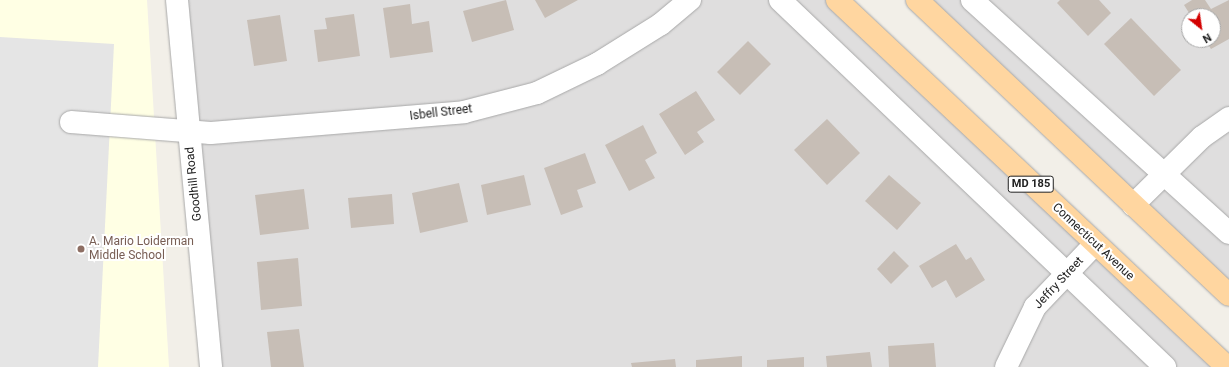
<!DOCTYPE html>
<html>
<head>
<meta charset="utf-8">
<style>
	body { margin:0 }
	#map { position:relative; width:1229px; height:367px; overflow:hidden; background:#f2efe8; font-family:Roboto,sans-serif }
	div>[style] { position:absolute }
	.residential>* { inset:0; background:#dfdede }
	.education>* { inset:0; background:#ffffe4 }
	.parking>* { inset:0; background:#e5e5e5 }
	.building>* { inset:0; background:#c7beb6 }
	.roads { filter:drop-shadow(0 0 1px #a8a8a8) drop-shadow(0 0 1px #a8a8a8) }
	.minor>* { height:22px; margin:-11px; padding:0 11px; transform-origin:11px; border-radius:11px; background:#fff }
	.major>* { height:22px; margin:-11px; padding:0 11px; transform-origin:11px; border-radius:11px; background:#ffd6a0 }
	.dots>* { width:11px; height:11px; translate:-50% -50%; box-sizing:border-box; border:2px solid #fff; border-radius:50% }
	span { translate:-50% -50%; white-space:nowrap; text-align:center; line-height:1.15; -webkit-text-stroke:4px #fff; paint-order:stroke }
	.shield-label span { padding:1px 3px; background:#fff; border:1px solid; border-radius:3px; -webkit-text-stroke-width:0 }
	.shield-label { font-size:11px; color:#212121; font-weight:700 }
	.street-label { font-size:12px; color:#212121 }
	.education-label { font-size:12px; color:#785e54 }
	.left { translate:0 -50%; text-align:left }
	.north { position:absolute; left:1181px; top:8px; width:40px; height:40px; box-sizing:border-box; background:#fff; border:1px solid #a6a6a6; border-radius:50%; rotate:150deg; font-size:11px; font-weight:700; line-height:16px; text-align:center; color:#212121 }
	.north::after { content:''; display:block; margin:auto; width:14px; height:18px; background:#d30000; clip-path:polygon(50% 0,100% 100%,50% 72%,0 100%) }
</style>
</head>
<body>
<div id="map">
	<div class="residential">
		<i style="clip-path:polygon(177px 0,837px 0,1227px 367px,211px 367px)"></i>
		<i style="clip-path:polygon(evenodd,917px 0,1229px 0,1229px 294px,917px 0,1189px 16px,1213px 16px,1213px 40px,1189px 40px,1189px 16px)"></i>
	</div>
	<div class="education">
		<i style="clip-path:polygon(0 0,147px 0,169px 367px,0 367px)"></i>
	</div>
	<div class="parking">
		<i style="clip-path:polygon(0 37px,114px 44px,98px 367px,0 367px)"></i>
	</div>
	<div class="building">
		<i style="clip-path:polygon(506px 0,514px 30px,472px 42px,463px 11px)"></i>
		<i style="clip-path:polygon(535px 0,578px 0,545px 18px)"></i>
		<i style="clip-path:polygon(1060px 0,1099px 0,1111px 13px,1088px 36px,1057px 3px)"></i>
		<i style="clip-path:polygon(1192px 0,1205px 0,1211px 9px,1229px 0,1229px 39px,1211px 49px,1205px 40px,1213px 40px,1213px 16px,1191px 16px,1184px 5px)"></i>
		<i style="clip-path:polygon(410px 4px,412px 24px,429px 21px,433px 52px,390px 58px,383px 8px)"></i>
		<i style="clip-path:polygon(354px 14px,360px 56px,318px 62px,314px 30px,327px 29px,325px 18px)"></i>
		<i style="clip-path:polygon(280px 15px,287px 61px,254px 66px,247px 20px)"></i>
		<i style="clip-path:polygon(1131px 18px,1181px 70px,1154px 96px,1104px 44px)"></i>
		<i style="clip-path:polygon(748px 41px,771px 64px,740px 95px,717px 72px)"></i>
		<i style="clip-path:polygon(696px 91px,715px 120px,697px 132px,704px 142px,685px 155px,659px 114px)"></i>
		<i style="clip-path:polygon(827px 119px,860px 153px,827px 185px,794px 150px)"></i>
		<i style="clip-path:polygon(643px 125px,657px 153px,645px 160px,655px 178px,629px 191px,605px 145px)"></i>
		<i style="clip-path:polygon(585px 153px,596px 183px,577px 190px,583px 207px,561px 215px,544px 168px)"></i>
		<i style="clip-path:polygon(524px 175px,531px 205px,487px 215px,481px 185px)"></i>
		<i style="clip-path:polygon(889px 175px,921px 203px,897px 230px,865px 201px)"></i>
		<i style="clip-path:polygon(459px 183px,468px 222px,420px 233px,412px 193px)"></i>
		<i style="clip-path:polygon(304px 189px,309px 229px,260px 235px,255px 195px)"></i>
		<i style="clip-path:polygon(392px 194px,394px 224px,351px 228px,348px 198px)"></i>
		<i style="clip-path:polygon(956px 244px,966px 260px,971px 257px,985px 280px,956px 298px,946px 280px,932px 288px,919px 266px)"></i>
		<i style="clip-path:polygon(894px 251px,909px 266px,891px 284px,877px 269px)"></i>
		<i style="clip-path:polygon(298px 258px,302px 306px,261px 310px,257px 262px)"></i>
		<i style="clip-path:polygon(299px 329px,304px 367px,271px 367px,267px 332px)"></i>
		<i style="clip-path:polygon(934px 343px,936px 367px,889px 367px,888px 346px)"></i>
		<i style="clip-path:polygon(870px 352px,872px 367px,827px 367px,826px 356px)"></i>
		<i style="clip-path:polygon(742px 356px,742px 367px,696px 367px,696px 360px)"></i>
		<i style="clip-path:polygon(804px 357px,804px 367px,767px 367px,767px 360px)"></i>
		<i style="clip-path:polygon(675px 359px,676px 367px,632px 367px,631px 363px)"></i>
	</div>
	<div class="roads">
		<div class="minor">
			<i style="left:177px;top:0;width:369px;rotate:84.7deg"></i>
			<i style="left:780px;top:0;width:532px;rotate:43.63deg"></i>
			<i style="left:972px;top:0;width:347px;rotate:42.2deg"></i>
			<i style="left:71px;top:122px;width:140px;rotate:4.5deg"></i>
			<i style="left:211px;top:133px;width:254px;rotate:-4.7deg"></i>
			<i style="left:464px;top:112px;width:75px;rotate:-14.6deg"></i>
			<i style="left:537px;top:93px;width:67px;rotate:-25.8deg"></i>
			<i style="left:597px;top:64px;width:75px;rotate:-32deg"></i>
			<i style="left:661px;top:24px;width:38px;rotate:-40deg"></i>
			<i style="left:1133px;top:205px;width:97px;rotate:-44.6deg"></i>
			<i style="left:1202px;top:137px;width:33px;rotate:-35deg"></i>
			<i style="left:1006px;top:367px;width:67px;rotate:-64.2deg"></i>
			<i style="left:1035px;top:307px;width:87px;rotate:-46.4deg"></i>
		</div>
		<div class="major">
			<i style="left:837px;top:0;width:536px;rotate:43.26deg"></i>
			<i style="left:917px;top:0;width:429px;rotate:43.4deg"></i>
		</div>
	</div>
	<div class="dots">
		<i style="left:81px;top:249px;background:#8d6e63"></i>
	</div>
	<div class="shield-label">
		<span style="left:1031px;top:184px">MD 185</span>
	</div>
	<div class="street-label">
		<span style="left:441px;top:113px;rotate:-7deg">Isbell Street</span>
		<span style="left:194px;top:184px;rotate:-96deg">Goodhill Road</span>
		<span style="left:1093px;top:242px;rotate:43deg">Connecticut Avenue</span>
		<span style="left:1059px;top:283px;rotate:-47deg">Jeffry Street</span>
	</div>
	<div class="education-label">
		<span class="left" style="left:89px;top:249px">A. Mario Loiderman<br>Middle School</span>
	</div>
	<div class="north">N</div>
</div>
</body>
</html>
